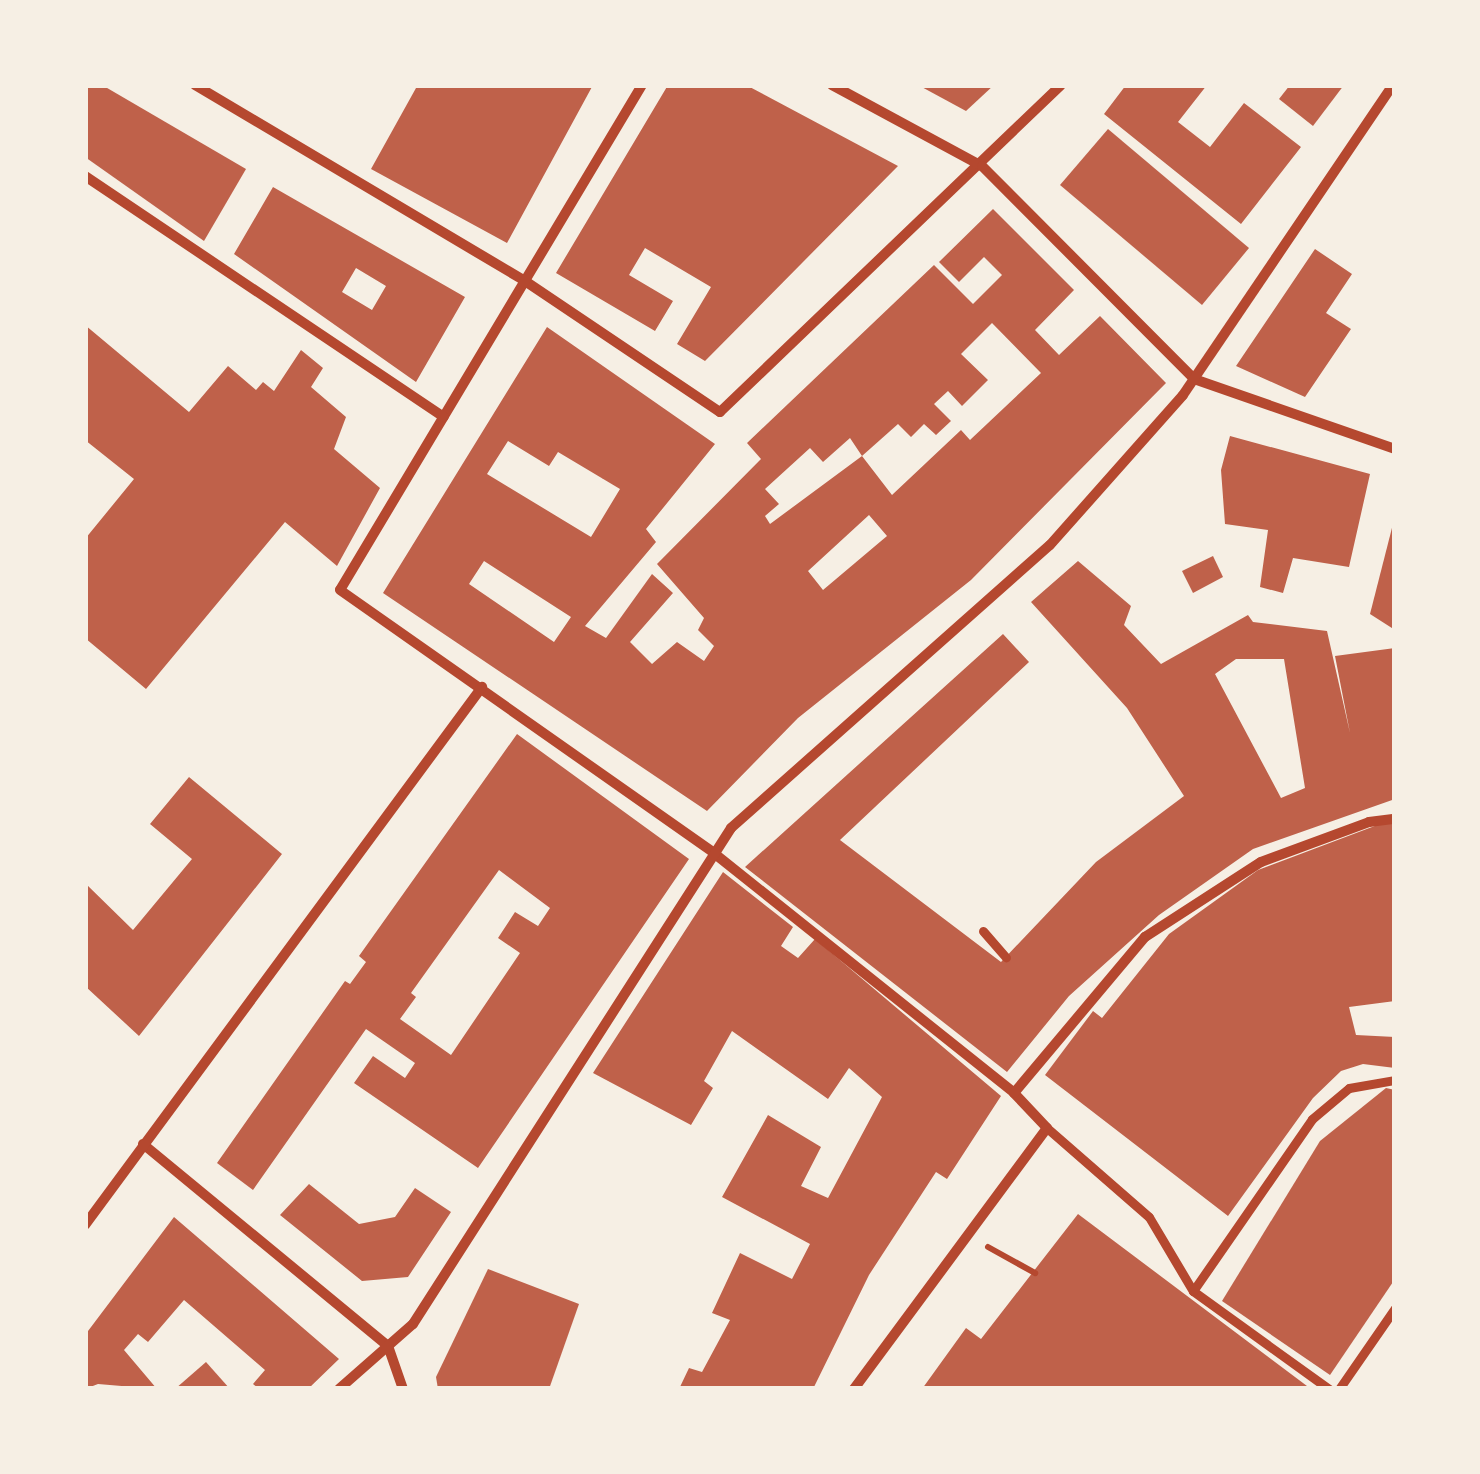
<!DOCTYPE html>
<html>
<head>
<meta charset="utf-8">
<style>
	body { margin:0 }
	#map { position:relative; width:1480px; height:1474px; overflow:hidden; background:#f6efe4; font-family:Rubik,sans-serif }
	div>[style] { position:absolute }
	.building>* { inset:0; background:#bf614a }
	.path>* { height:6px; margin:-3px; padding:0 3px; transform-origin:3px; border-radius:3px; background:#b5482f }
	.pedestrian>* { height:9px; margin:-4.5px; padding:0 4.5px; transform-origin:4.5px; border-radius:4.5px; background:#b5482f }
	.minor>* { height:10px; margin:-5px; padding:0 5px; transform-origin:5px; border-radius:5px; background:#b5482f }
	span { translate:-50% -50%; white-space:nowrap; text-align:center; line-height:1.15; -webkit-text-stroke:9px #f6efe4; paint-order:stroke }
	.frame { position:absolute; inset:0; border:88px solid #f6efe4; pointer-events:none }
</style>
</head>
<body>
<div id="map">
	<div class="building">
		<i style="clip-path:polygon(85px 85px,102px 85px,246px 169px,204px 241px,85px 157px)"></i>
		<i style="clip-path:polygon(410px 85px,593px 85px,507px 243px,371px 169px,416px 88px)"></i>
		<i style="clip-path:polygon(668px 85px,746px 85px,898px 166px,705px 361px,677px 344px,711px 287px,645px 248px,629px 275px,673px 301px,655px 331px,556px 273px)"></i>
		<i style="clip-path:polygon(918px 85px,994px 85px,966px 111px)"></i>
		<i style="clip-path:polygon(1126px 85px,1207px 85px,1178px 122px,1210px 147px,1244px 103px,1301px 147px,1241px 224px,1104px 114px)"></i>
		<i style="clip-path:polygon(1290px 85px,1344px 85px,1313px 126px,1279px 99px)"></i>
		<i style="clip-path:polygon(1108px 129px,1249px 248px,1202px 305px,1060px 185px)"></i>
		<i style="clip-path:polygon(evenodd,273px 187px,465px 297px,416px 382px,234px 254px,273px 187px,356px 268px,386px 286px,372px 310px,342px 292px,356px 268px)"></i>
		<i style="clip-path:polygon(evenodd,993px 209px,1074px 290px,1035px 330px,1059px 355px,1100px 316px,1166px 383px,971px 580px,798px 718px,707px 811px,383px 593px,547px 327px,715px 444px,646px 529px,656px 542px,585px 626px,606px 638px,652px 574px,673px 593px,630px 642px,652px 664px,677px 642px,704px 661px,714px 646px,698px 630px,704px 618px,657px 564px,761px 459px,747px 443px,934px 265px,973px 304px,1002px 275px,984px 257px,959px 282px,939px 262px,993px 209px,992px 323px,1041px 373px,970px 440px,961px 430px,892px 495px,862px 456px,770px 524px,765px 516px,779px 504px,765px 489px,810px 448px,823px 462px,850px 438px,862px 456px,898px 424px,911px 437px,924px 424px,936px 435px,951px 421px,934px 404px,948px 391px,962px 406px,988px 380px,961px 354px,992px 323px,993px 209px,508px 441px,549px 466px,558px 452px,620px 489px,591px 537px,487px 474px,508px 441px,993px 209px,869px 515px,887px 536px,823px 590px,808px 571px,869px 515px,993px 209px,484px 561px,571px 617px,554px 642px,469px 584px,484px 561px)"></i>
		<i style="clip-path:polygon(1315px 249px,1352px 274px,1326px 313px,1351px 329px,1305px 397px,1236px 366px)"></i>
		<i style="clip-path:polygon(85px 325px,189px 412px,228px 366px,256px 390px,263px 382px,274px 391px,301px 350px,323px 368px,311px 387px,346px 417px,334px 449px,380px 488px,337px 566px,285px 522px,146px 689px,85px 638px,85px 539px,134px 479px,85px 440px)"></i>
		<i style="clip-path:polygon(1230px 436px,1370px 474px,1349px 567px,1293px 558px,1283px 593px,1260px 587px,1268px 530px,1225px 524px,1221px 470px)"></i>
		<i style="clip-path:polygon(1394px 520px,1395px 520px,1395px 630px,1370px 614px)"></i>
		<i style="clip-path:polygon(1213px 556px,1223px 577px,1193px 593px,1182px 571px)"></i>
		<i style="clip-path:polygon(evenodd,1078px 561px,1131px 606px,1124px 625px,1161px 664px,1248px 615px,1253px 622px,1327px 631px,1350px 733px,1335px 656px,1395px 648px,1395px 799px,1253px 849px,1159px 915px,1069px 996px,1007px 1072px,745px 867px,1003px 634px,1029px 662px,840px 840px,1001px 962px,1096px 862px,1184px 796px,1127px 708px,1031px 602px,1078px 561px,1236px 659px,1284px 659px,1305px 788px,1281px 798px,1215px 674px,1236px 659px)"></i>
		<i style="clip-path:polygon(evenodd,517px 734px,689px 859px,478px 1168px,354px 1083px,373px 1056px,405px 1078px,415px 1063px,366px 1029px,253px 1190px,217px 1163px,345px 981px,350px 984px,366px 962px,359px 956px,517px 734px,499px 870px,550px 908px,538px 926px,515px 912px,498px 938px,520px 953px,451px 1055px,400px 1019px,416px 997px,411px 993px,499px 870px)"></i>
		<i style="clip-path:polygon(189px 777px,282px 854px,139px 1036px,85px 986px,85px 883px,133px 930px,192px 859px,150px 824px)"></i>
		<i style="clip-path:polygon(1388px 821px,1395px 821px,1395px 1001px,1349px 1007px,1356px 1035px,1395px 1037px,1395px 1068px,1363px 1064px,1341px 1071px,1313px 1098px,1228px 1216px,1045px 1075px,1093px 1011px,1102px 1018px,1169px 934px,1258px 870px)"></i>
		<i style="clip-path:polygon(723px 872px,793px 927px,781px 946px,798px 958px,815px 939px,1001px 1096px,947px 1179px,936px 1172px,869px 1275px,813px 1389px,679px 1389px,689px 1368px,702px 1372px,730px 1320px,712px 1313px,740px 1253px,792px 1279px,810px 1244px,722px 1197px,768px 1115px,821px 1147px,801px 1186px,828px 1198px,882px 1097px,849px 1068px,828px 1099px,732px 1031px,704px 1081px,713px 1088px,691px 1125px,593px 1073px)"></i>
		<i style="clip-path:polygon(1386px 1088px,1395px 1090px,1395px 1279px,1330px 1375px,1222px 1301px,1320px 1141px)"></i>
		<i style="clip-path:polygon(309px 1184px,359px 1224px,395px 1217px,415px 1188px,451px 1212px,408px 1277px,362px 1281px,280px 1215px)"></i>
		<i style="clip-path:polygon(1078px 1214px,1311px 1389px,922px 1389px,966px 1328px,981px 1339px)"></i>
		<i style="clip-path:polygon(174px 1217px,339px 1359px,308px 1389px,259px 1389px,253px 1384px,265px 1370px,184px 1300px,148px 1342px,138px 1334px,124px 1350px,157px 1389px,98px 1384px,85px 1389px,85px 1335px)"></i>
		<i style="clip-path:polygon(488px 1269px,579px 1304px,549px 1389px,438px 1389px,436px 1377px)"></i>
		<i style="clip-path:polygon(206px 1362px,230px 1389px,175px 1389px)"></i>
	</div>
	<div class="path">
		<i style="left:988px;top:1247px;width:54px;rotate:29deg"></i>
	</div>
	<div class="pedestrian">
		<i style="left:983px;top:931px;width:35px;rotate:49deg"></i>
		<i style="left:1047px;top:1128px;width:135px;rotate:41.1deg"></i>
		<i style="left:1149px;top:1217px;width:86px;rotate:59.3deg"></i>
		<i style="left:1193px;top:1291px;width:168px;rotate:35.8deg"></i>
		<i style="left:1193px;top:1291px;width:209px;rotate:-55.3deg"></i>
		<i style="left:1312px;top:1119px;width:48px;rotate:-40deg"></i>
		<i style="left:1349px;top:1088px;width:47px;rotate:-9.9deg"></i>
		<i style="left:1339px;top:1389px;width:98px;rotate:-55.3deg"></i>
	</div>
	<div class="minor">
		<i style="left:195px;top:85px;width:384px;rotate:30.7deg"></i>
		<i style="left:525px;top:281px;width:235px;rotate:33.9deg"></i>
		<i style="left:720px;top:412px;width:472px;rotate:-43.8deg"></i>
		<i style="left:642px;top:85px;width:588px;rotate:120.88deg"></i>
		<i style="left:340px;top:590px;width:459px;rotate:35.1deg"></i>
		<i style="left:715px;top:854px;width:383px;rotate:38.6deg"></i>
		<i style="left:1014px;top:1093px;width:48px;rotate:46.7deg"></i>
		<i style="left:1047px;top:1128px;width:325px;rotate:126.5deg"></i>
		<i style="left:832px;top:85px;width:170px;rotate:28.4deg"></i>
		<i style="left:982px;top:166px;width:301px;rotate:45.1deg"></i>
		<i style="left:1194px;top:379px;width:213px;rotate:19.2deg"></i>
		<i style="left:85px;top:176px;width:432px;rotate:33.9deg"></i>
		<i style="left:1014px;top:1093px;width:204px;rotate:-50deg"></i>
		<i style="left:1145px;top:937px;width:138px;rotate:-32.9deg"></i>
		<i style="left:1261px;top:862px;width:115px;rotate:-20.3deg"></i>
		<i style="left:1369px;top:822px;width:26px;rotate:-7deg"></i>
		<i style="left:143px;top:1144px;width:318px;rotate:39.5deg"></i>
		<i style="left:388px;top:1346px;width:46px;rotate:70.8deg"></i>
		<i style="left:85px;top:1225px;width:669px;rotate:-53.58deg"></i>
		<i style="left:339px;top:1389px;width:98px;rotate:-41.3deg"></i>
		<i style="left:413px;top:1324px;width:589px;rotate:-57.33deg"></i>
		<i style="left:731px;top:828px;width:426px;rotate:-41.6deg"></i>
		<i style="left:1050px;top:545px;width:200px;rotate:-48.4deg"></i>
		<i style="left:1183px;top:395px;width:374px;rotate:-55.9deg"></i>
	</div>
	<div class="frame"></div>
</div>
</body>
</html>
